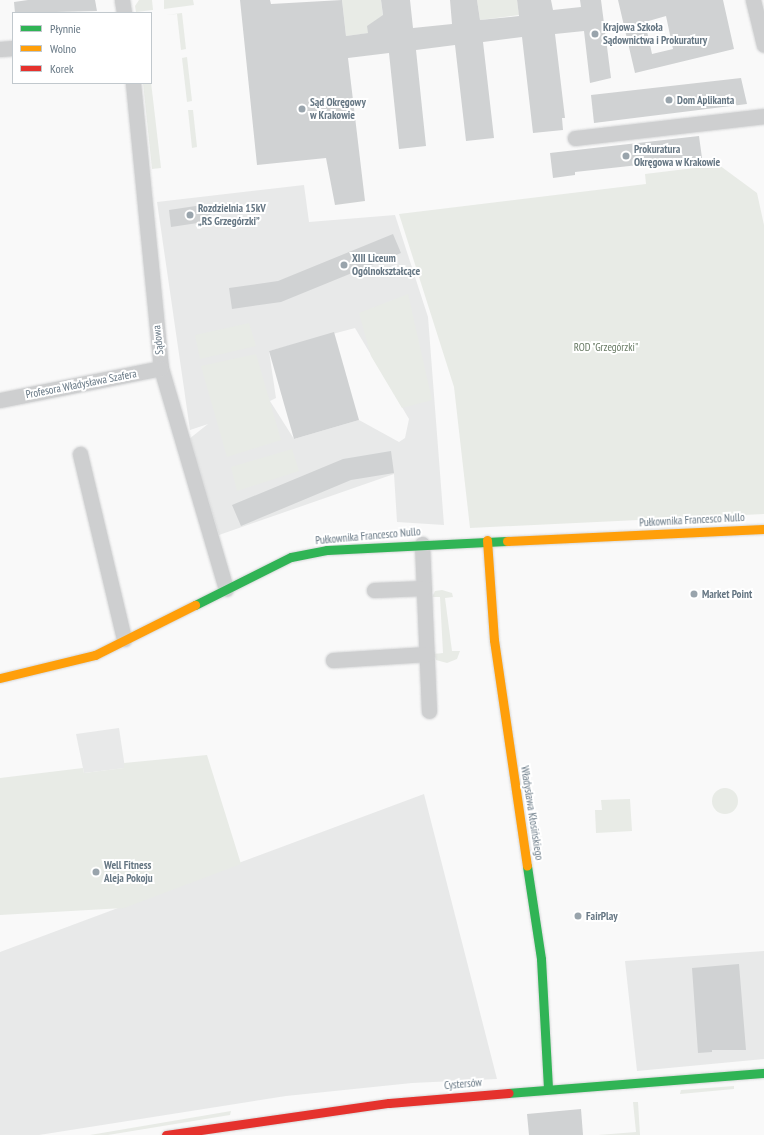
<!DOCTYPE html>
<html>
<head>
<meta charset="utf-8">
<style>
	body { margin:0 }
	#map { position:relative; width:764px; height:1135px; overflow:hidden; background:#f9f9f9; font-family:"PT Sans Narrow",sans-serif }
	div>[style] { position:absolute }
	.built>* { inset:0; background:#e8e9e9 }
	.green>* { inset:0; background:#e8ebe6 }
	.round { border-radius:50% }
	.building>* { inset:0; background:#d0d2d3 }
	.roads { filter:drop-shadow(0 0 1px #d5d6d7) drop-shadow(0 0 1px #d5d6d7) }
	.street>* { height:15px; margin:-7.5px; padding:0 7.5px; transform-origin:7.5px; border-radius:7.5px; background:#cecfd0 }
	.fast>* { height:9px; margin:-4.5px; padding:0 4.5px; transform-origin:4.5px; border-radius:4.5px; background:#30b455 }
	.slow>* { height:9px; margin:-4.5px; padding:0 4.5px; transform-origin:4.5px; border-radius:4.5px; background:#ff9f0a }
	.jam>* { height:9px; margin:-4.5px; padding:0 4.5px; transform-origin:4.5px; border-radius:4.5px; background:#e5322d }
	.dots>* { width:11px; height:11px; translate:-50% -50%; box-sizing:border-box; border:2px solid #fff; border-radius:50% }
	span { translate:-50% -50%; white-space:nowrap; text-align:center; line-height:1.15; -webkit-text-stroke:4px #fff; paint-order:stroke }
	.poi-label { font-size:11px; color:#657683; font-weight:700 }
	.left { translate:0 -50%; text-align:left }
	.street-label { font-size:11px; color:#657683 }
	.park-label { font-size:11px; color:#687a64 }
	.legend { position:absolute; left:12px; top:12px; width:140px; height:72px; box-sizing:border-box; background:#fff; border:1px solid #c1c8cd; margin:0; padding:5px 7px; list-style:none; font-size:12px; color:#657683 }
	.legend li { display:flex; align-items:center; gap:8px; height:20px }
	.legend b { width:20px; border:1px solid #c1c8cd }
</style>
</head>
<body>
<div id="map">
	<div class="built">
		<i style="clip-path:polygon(evenodd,304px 185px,309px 222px,395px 215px,428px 317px,444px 525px,397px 522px,394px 474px,219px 535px,189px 439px,208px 424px,190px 430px,157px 202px,304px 185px,355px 328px,409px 419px,405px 438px,399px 442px,359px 420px,294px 439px,270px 401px,276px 398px,269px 351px,355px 328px)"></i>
		<i style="clip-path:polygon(119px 728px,125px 768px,84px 773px,76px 734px)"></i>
		<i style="clip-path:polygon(424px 794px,497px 1079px,412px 1083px,286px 1096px,39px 1135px,0 1135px,0 952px)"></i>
		<i style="clip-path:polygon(764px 951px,764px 1059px,637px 1071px,625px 961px)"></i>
	</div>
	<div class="green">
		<i style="clip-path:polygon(139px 0,152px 0,153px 10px,136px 12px,135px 6px)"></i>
		<i style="clip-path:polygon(164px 0,193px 0,194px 5px,164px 9px)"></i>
		<i style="clip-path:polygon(342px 0,381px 0,385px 31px,346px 36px)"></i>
		<i style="clip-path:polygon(477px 0,517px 0,519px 15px,480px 20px)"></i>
		<i style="clip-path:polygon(182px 13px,186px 49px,181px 50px,177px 14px,166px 15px)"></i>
		<i style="clip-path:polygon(187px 57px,192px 101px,187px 102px,182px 58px)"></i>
		<i style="clip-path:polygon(151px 82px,161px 168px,152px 169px,143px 83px)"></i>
		<i style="clip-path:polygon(188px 110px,193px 110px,197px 147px,192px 148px)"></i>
		<i style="clip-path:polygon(719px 165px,757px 193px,764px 225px,764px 514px,470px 528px,454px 387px,399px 214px,646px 184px,645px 174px)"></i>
		<i style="clip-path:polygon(408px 294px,432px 400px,402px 408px,371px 356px,359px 313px)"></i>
		<i style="clip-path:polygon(249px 323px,256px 346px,200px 359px,195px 335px)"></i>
		<i style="clip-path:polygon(256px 354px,281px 440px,227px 457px,201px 366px)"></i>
		<i style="clip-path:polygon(292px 449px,299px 471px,237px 491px,231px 467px)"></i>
		<i style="clip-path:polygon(442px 590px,452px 593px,453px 597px,445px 598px,452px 651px,460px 651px,457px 659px,447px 663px,436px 660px,434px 654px,443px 653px,440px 597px,432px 597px,435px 591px)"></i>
		<i style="clip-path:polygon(207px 755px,241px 864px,124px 908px,0 915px,0 778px,83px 768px,84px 773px,124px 768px,124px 763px)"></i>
		<i class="round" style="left:712px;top:788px;width:26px;height:26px"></i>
		<i style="clip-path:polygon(630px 799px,632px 831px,596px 833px,595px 810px,602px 810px,601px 800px)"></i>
		<i style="clip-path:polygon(734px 1086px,734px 1089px,680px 1094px,681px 1090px)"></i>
		<i style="clip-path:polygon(633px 1102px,638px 1102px,640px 1135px,598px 1135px,636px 1132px)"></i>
		<i style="clip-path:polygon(231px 1111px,230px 1115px,108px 1135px,90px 1135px)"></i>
	</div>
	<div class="building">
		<i style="clip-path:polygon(28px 0,95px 0,97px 11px,15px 13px,14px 2px)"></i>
		<i style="clip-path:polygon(240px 0,270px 0,271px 4px,342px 0,346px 36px,368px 33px,367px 26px,383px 15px,381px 0,410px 0,413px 28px,452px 24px,450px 0,477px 0,480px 20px,519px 16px,517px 0,551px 0,553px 10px,581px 7px,580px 0,601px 0,611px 78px,590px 83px,584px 31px,555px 34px,565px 118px,562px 118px,563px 130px,533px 133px,522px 37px,483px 42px,494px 138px,466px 141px,455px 45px,416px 50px,426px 146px,399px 149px,389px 53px,348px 58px,365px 201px,335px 205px,326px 158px,257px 165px)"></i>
		<i style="clip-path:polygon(evenodd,618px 0,723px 0,734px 49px,635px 73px,618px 0,666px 16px,673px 49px,652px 54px,645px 22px,666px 16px)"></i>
		<i style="clip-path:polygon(741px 78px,747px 104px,594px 123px,591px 95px)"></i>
		<i style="clip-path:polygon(699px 136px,702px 158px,575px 172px,575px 175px,553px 178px,550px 153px)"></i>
		<i style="clip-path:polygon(209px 204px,211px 221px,171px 227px,169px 210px)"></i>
		<i style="clip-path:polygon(393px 234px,401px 253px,281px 302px,232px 309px,229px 288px,278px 281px)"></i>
		<i style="clip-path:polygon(334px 332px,359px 420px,294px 439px,269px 351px)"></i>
		<i style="clip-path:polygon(391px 451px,394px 473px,351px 480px,241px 526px,232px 505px,343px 459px)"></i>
		<i style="clip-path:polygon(739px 964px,746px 1050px,712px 1050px,712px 1052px,698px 1053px,692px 968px)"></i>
		<i style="clip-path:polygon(581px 1109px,583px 1135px,529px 1135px,527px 1114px)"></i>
	</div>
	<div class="roads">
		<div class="street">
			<i style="left:122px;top:0;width:13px;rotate:81deg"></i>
			<i style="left:753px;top:0;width:46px;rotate:76.3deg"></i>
			<i style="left:0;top:49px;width:13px;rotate:-4deg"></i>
			<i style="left:133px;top:83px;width:286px;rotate:84.4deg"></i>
			<i style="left:161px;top:368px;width:230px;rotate:73.6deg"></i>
			<i style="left:575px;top:138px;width:190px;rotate:-6.6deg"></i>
			<i style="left:0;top:400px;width:164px;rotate:-11.2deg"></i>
			<i style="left:80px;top:454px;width:190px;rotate:76.6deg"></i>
			<i style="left:422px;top:544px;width:167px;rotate:87.6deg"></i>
			<i style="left:374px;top:590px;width:50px;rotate:-2.3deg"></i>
			<i style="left:333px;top:660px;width:94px;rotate:-3.7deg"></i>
		</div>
		<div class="fast">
			<i style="left:195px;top:605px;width:107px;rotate:-26.6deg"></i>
			<i style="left:291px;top:557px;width:37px;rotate:-11deg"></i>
			<i style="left:327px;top:550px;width:180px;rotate:-2.9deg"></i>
			<i style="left:527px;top:866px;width:94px;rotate:81.4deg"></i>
			<i style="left:541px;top:959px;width:130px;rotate:86.9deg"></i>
			<i style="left:509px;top:1093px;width:256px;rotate:-4.5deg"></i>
		</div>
		<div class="slow">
			<i style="left:487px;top:540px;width:100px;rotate:86deg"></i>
			<i style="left:494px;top:640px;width:228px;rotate:81.7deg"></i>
			<i style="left:507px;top:541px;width:257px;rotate:-2.7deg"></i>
			<i style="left:0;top:678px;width:98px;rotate:-13.6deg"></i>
			<i style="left:95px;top:655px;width:112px;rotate:-26.6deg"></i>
		</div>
		<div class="jam">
			<i style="left:166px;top:1135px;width:225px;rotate:-8.2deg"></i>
			<i style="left:389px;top:1103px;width:120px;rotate:-4.8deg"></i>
		</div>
	</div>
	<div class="dots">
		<i style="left:595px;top:34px;background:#99a4ac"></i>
		<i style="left:669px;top:100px;background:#99a4ac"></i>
		<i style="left:302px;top:109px;background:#99a4ac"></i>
		<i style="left:626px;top:156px;background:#99a4ac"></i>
		<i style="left:190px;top:215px;background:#99a4ac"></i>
		<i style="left:344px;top:265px;background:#99a4ac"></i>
		<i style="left:694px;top:594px;background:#99a4ac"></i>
		<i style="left:96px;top:872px;background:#99a4ac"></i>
		<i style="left:578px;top:916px;background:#99a4ac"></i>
	</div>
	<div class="poi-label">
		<span class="left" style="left:603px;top:34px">Krajowa Szkoła<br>Sądownictwa i Prokuratury</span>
		<span class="left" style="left:677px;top:100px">Dom Aplikanta</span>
		<span class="left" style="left:310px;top:109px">Sąd Okręgowy<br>w Krakowie</span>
		<span class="left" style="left:634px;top:156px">Prokuratura<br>Okręgowa w Krakowie</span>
		<span class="left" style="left:198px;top:215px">Rozdzielnia 15kV<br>„RS Grzegórzki”</span>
		<span class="left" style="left:352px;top:265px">XIII Liceum<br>Ogólnokształcące</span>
		<span class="left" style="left:702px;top:594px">Market Point</span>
		<span class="left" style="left:104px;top:872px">Well Fitness<br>Aleja Pokoju</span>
		<span class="left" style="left:586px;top:916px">FairPlay</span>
	</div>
	<div class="street-label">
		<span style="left:158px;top:340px;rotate:-96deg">Sądowa</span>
		<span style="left:81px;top:384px;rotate:-11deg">Profesora Władysława Szafera</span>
		<span style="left:692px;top:520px;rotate:-3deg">Pułkownika Francesco Nullo</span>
		<span style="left:368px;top:536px;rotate:-5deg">Pułkownika Francesco Nullo</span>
		<span style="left:532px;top:813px;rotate:81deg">Władysława Kłosińskiego</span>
		<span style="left:463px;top:1084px;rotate:-5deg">Cystersów</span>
	</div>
	<div class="park-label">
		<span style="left:606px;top:347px">ROD "Grzegórzki"</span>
	</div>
	<ul class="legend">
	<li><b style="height:5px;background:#30b455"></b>Płynnie</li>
	<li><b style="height:5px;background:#ff9f0a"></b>Wolno</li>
	<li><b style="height:5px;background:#e5322d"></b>Korek</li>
	</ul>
</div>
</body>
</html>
